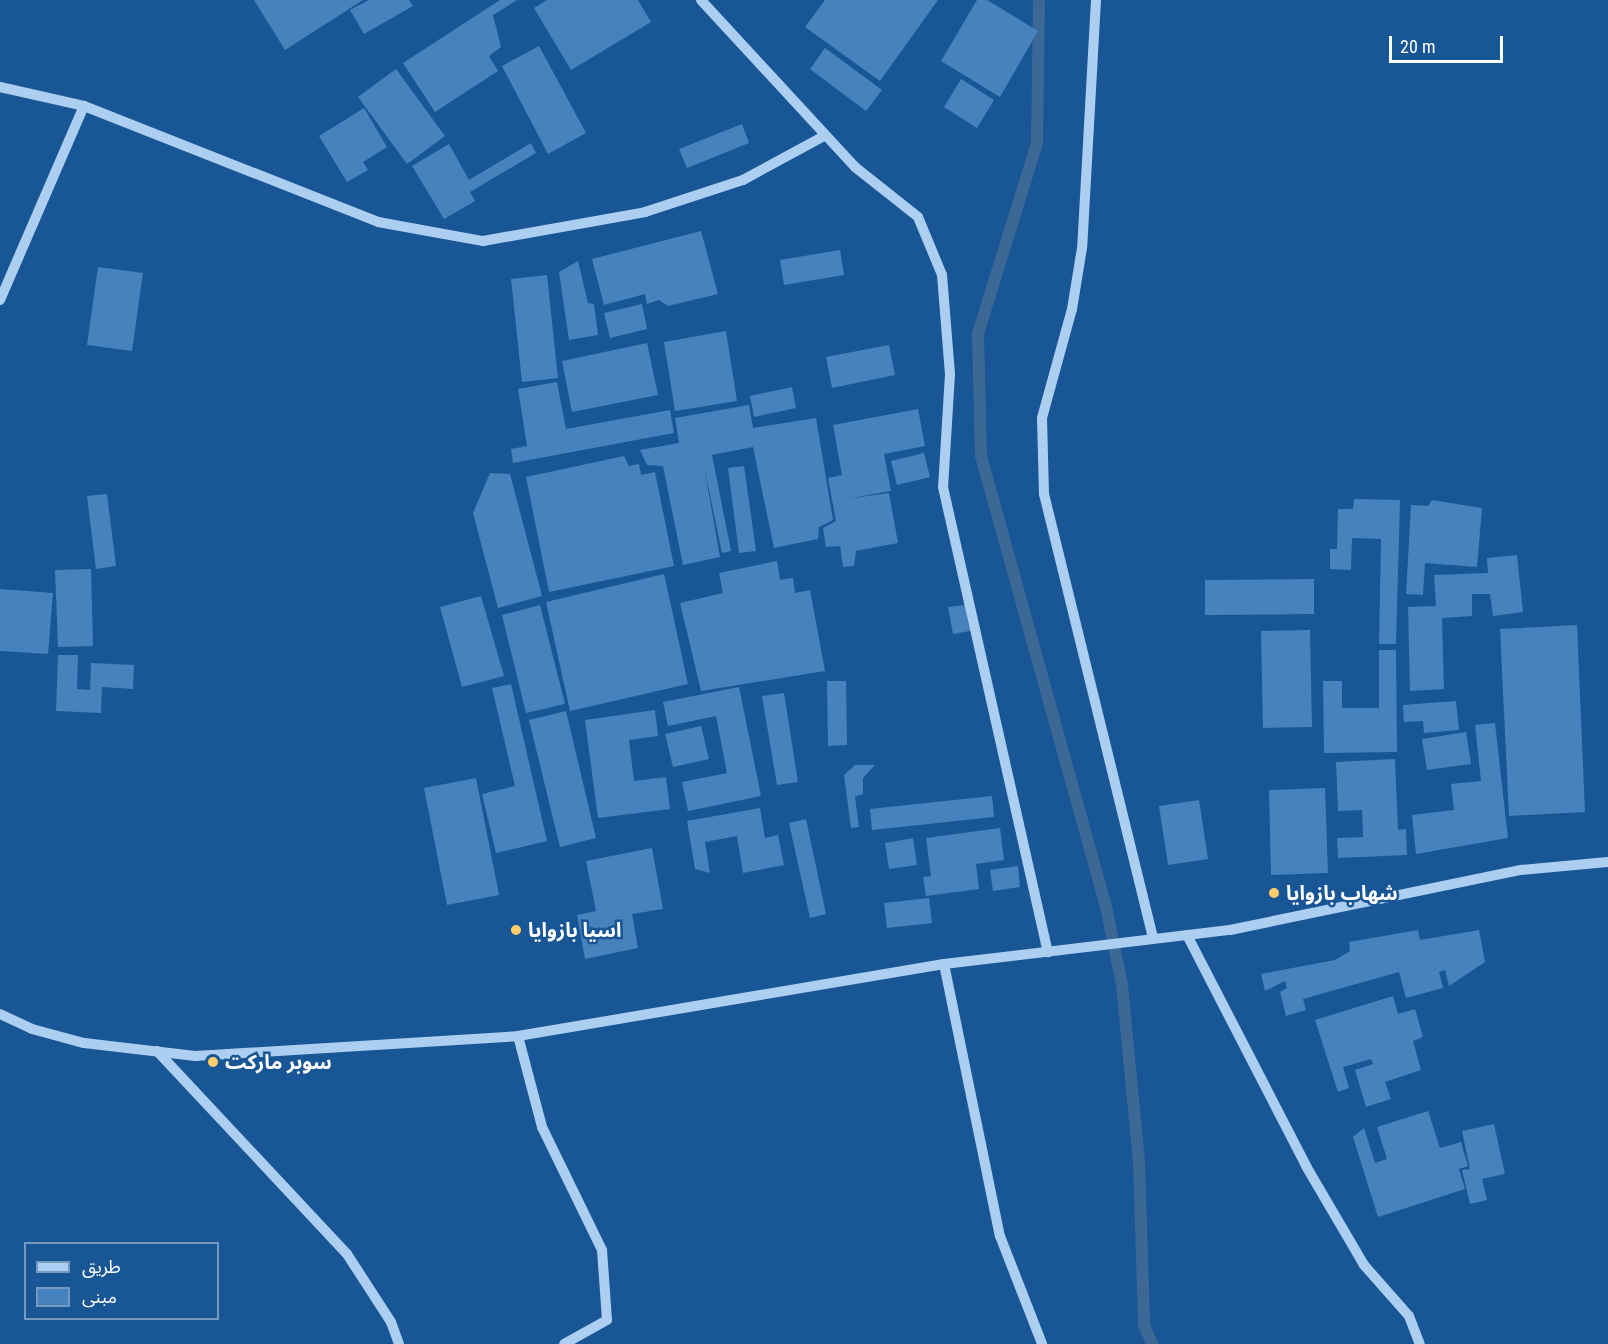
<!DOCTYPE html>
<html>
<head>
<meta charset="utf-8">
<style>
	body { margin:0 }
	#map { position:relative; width:1608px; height:1344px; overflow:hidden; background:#195696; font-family:"Roboto Condensed","Noto Sans Arabic",sans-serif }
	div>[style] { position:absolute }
	.stream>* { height:12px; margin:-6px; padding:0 6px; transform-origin:6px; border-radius:6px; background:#3c6896 }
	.building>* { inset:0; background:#4682be }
	.minor>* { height:10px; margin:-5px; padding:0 5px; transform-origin:5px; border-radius:5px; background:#accef0 }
	.dots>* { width:16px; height:16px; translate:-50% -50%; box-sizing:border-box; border:3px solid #195696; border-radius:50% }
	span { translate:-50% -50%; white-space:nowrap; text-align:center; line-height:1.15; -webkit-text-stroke:5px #195696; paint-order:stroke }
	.poi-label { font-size:20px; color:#fff; font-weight:700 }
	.left { translate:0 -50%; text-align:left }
	.legend { position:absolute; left:24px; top:1242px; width:195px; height:78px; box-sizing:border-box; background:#195696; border:2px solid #759ac0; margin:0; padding:8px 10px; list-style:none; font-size:18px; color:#fff }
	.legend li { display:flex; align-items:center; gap:12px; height:30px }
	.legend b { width:30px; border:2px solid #759ac0 }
	.scale { position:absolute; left:1389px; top:36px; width:114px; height:27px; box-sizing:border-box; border:3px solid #fff; border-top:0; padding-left:8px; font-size:18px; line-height:21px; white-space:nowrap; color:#fff; -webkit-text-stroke:4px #195696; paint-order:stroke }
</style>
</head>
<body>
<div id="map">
	<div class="stream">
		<i style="left:1039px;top:0;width:143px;rotate:90.8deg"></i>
		<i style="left:1037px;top:143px;width:200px;rotate:107.2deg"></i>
		<i style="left:978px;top:334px;width:122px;rotate:88.6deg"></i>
		<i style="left:981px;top:456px;width:463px;rotate:74.5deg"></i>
		<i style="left:1105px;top:902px;width:85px;rotate:78.4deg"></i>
		<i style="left:1122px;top:985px;width:178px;rotate:84.5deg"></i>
		<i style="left:1139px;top:1162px;width:163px;rotate:88.2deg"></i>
		<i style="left:1144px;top:1325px;width:21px;rotate:67deg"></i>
	</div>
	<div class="building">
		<i style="clip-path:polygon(254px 0,363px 0,285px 50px)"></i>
		<i style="clip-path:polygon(369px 0,409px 0,413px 6px,364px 34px,350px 10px)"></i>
		<i style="clip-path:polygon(500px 0,517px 0,493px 15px,501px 47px,489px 56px,498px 71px,435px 112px,403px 63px)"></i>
		<i style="clip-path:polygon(547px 0,638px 0,651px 22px,571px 70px,534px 8px)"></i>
		<i style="clip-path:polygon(825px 0,938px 0,880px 81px,805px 27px)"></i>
		<i style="clip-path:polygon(977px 0,987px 0,1038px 31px,1000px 97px,941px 61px)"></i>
		<i style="clip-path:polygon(539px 46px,586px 133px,548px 154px,502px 66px)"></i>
		<i style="clip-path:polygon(825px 48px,882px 90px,866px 111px,810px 69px)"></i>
		<i style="clip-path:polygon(396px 69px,445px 136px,407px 164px,358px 97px)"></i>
		<i style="clip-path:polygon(961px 79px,994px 100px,977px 128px,944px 107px)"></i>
		<i style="clip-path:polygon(364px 108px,387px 147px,363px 162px,368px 170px,347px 182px,319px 136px)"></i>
		<i style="clip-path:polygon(742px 124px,749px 143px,687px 168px,679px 149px)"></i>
		<i style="clip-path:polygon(531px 143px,536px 153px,470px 192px,475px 201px,444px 219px,412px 166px,449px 144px,469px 180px)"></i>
		<i style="clip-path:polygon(701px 231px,718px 294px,668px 306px,659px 300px,647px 304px,645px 294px,604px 305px,592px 259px)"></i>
		<i style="clip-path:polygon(840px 250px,844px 275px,784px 285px,780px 260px)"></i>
		<i style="clip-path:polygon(578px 261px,588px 303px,594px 304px,598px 335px,569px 340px,559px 272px)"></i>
		<i style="clip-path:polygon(98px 267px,143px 273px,132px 351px,87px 345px)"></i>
		<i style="clip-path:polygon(547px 275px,558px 378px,522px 382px,511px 279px)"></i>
		<i style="clip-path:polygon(642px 304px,647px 329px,610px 338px,604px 313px)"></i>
		<i style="clip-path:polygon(726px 331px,737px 401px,675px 411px,664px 342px)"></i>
		<i style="clip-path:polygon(647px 343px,658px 395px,572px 412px,562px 361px)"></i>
		<i style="clip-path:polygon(889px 345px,895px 375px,832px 388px,826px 357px)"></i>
		<i style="clip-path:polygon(557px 382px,566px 429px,670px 410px,674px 433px,513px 463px,511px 449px,527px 446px,518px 389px)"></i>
		<i style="clip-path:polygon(792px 387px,796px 408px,754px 417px,750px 396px)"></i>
		<i style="clip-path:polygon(749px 405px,753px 428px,816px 418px,833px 520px,819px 527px,818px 539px,774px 548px,753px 447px,712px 455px,731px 551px,722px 553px,704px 466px,720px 557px,683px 565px,663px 466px,647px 465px,640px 450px,679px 443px,675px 418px)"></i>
		<i style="clip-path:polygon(918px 409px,925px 446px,884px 454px,891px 491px,846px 499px,889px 493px,898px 543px,856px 551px,854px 566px,843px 567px,840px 546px,826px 547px,823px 528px,836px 521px,828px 478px,842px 475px,833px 425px)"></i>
		<i style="clip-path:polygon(924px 453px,930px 477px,897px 485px,891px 461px)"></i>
		<i style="clip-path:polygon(624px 456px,629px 466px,639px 464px,641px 475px,655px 472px,674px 566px,549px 592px,526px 477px)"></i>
		<i style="clip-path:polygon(744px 466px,756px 551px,739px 553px,728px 468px)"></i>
		<i style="clip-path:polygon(490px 473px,510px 474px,542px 596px,498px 608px,473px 513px)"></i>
		<i style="clip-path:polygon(107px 494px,116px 566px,96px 569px,87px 496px)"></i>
		<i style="clip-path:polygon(1354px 499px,1400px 500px,1396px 644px,1379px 644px,1381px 539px,1352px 538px,1351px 570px,1330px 569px,1330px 549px,1337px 549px,1338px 509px,1353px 509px)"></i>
		<i style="clip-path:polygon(1432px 500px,1482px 508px,1477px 567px,1425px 563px,1423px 595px,1406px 594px,1411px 505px,1428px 506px)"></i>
		<i style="clip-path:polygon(1517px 555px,1523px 612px,1493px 616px,1490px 594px,1472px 594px,1472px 616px,1442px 618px,1444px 689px,1410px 691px,1408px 607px,1436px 606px,1434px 575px,1488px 573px,1487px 558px)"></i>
		<i style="clip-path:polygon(777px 561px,780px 580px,793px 578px,795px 593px,810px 590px,825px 671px,701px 691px,680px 603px,723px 593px,719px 573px)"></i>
		<i style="clip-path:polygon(91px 569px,93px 646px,58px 647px,55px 570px)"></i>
		<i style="clip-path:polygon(664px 574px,688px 684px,570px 711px,546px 602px)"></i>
		<i style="clip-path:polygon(1314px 579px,1314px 614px,1205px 615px,1205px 580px)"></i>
		<i style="clip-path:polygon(0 589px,53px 593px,48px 654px,0 651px)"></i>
		<i style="clip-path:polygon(481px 596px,504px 676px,462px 687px,440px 607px)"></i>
		<i style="clip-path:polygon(540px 605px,565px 704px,526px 713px,502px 615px)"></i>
		<i style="clip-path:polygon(965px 605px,970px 631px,953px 634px,948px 607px)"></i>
		<i style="clip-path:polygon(1577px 625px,1585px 812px,1509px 816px,1500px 629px)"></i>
		<i style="clip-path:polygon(1310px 630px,1312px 727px,1263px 728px,1261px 631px)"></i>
		<i style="clip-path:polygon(1379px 650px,1396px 650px,1397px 752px,1324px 753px,1323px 681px,1342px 681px,1342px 708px,1379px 708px)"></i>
		<i style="clip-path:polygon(58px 655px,78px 655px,77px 689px,90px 690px,91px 663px,134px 665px,133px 689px,102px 687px,101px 713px,56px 711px)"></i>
		<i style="clip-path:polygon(827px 681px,846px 681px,847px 745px,828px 746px)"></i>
		<i style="clip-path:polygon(511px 684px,547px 841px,496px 853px,482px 794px,515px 786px,492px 688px)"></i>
		<i style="clip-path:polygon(739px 687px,761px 796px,688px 811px,682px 782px,727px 773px,716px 716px,668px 726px,663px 702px)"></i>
		<i style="clip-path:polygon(784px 693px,798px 782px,777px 785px,762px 696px)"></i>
		<i style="clip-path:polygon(1456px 701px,1459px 730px,1424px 733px,1423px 721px,1404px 722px,1403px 705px)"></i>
		<i style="clip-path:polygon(655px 710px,658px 736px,629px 740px,634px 781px,666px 777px,670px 809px,598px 818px,585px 720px)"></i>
		<i style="clip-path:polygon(566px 711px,596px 838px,560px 847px,529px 720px)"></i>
		<i style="clip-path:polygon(1495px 723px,1508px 838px,1416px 854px,1412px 815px,1454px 810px,1451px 784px,1481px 781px,1475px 725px)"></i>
		<i style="clip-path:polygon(701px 726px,709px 759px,673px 767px,665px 734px)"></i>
		<i style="clip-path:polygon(1466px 732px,1471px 764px,1427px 770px,1422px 739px)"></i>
		<i style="clip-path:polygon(1395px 759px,1398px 830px,1406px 829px,1407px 855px,1338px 858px,1337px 838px,1363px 837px,1362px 810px,1338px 811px,1336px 762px)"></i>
		<i style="clip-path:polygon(855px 765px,875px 765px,863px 778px,863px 794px,855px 797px,859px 827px,851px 828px,844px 775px)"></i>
		<i style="clip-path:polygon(476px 778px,499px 895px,447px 905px,424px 788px)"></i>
		<i style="clip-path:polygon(1325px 788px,1328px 873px,1271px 875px,1269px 790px)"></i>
		<i style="clip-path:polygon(992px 796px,994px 817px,872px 830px,870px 809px)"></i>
		<i style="clip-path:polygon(1199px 800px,1208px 859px,1168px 865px,1159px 806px)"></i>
		<i style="clip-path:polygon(760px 808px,765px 838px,778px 835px,784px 865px,743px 873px,737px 836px,705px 842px,710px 873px,695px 869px,687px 821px)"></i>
		<i style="clip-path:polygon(806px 819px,826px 914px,810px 918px,789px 823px)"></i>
		<i style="clip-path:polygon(1000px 828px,1004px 860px,976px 864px,979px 889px,926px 896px,923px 877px,931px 876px,926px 838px)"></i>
		<i style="clip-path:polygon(913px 838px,917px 865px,889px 869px,885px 843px)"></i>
		<i style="clip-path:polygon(652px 848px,663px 909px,632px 914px,638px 948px,585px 959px,577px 915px,596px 911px,586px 861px)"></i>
		<i style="clip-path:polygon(1018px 866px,1020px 887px,993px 891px,990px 870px)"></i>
		<i style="clip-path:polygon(929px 898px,932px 923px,887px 928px,884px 903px)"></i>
		<i style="clip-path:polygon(1418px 930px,1420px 940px,1479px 930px,1485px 962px,1449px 986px,1445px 970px,1439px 972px,1443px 988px,1406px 998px,1399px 972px,1303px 999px,1306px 1010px,1286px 1016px,1280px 992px,1287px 988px,1285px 981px,1265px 991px,1261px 974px,1335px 960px,1350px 951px,1349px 942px)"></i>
		<i style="clip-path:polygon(1393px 996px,1398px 1014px,1415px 1009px,1423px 1037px,1413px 1041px,1421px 1070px,1385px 1082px,1391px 1099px,1366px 1107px,1355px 1070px,1373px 1064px,1371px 1059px,1343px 1067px,1349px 1088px,1338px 1092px,1315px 1020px)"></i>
		<i style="clip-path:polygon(1428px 1111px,1440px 1148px,1461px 1142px,1468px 1166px,1459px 1169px,1465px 1189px,1378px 1217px,1353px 1137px,1364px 1128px,1375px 1163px,1387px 1159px,1377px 1127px)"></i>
		<i style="clip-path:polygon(1494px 1124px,1505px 1174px,1482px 1179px,1487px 1200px,1470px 1204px,1462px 1170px,1470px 1169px,1462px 1131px)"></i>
	</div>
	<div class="minor">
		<i style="left:701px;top:0;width:227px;rotate:47.3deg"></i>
		<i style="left:855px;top:167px;width:80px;rotate:38.4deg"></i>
		<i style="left:918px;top:217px;width:63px;rotate:67.5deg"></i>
		<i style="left:942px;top:275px;width:99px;rotate:85.4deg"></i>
		<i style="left:950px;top:374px;width:113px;rotate:93.5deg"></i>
		<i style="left:943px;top:487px;width:477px;rotate:77.3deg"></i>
		<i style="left:1096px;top:0;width:248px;rotate:93.2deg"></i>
		<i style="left:1082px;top:248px;width:62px;rotate:99.3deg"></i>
		<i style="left:1072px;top:309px;width:113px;rotate:105.4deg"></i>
		<i style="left:1042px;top:418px;width:76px;rotate:88.5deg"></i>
		<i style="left:1044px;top:494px;width:458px;rotate:76.2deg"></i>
		<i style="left:0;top:87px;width:86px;rotate:12.7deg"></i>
		<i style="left:84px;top:106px;width:316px;rotate:21.5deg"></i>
		<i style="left:378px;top:222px;width:107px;rotate:10.3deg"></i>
		<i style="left:483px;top:241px;width:165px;rotate:-10.1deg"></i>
		<i style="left:645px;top:212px;width:103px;rotate:-18.1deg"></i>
		<i style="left:743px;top:180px;width:92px;rotate:-28.5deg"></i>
		<i style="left:0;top:300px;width:211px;rotate:-66.6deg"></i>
		<i style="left:1187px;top:935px;width:260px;rotate:62.7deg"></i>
		<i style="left:1306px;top:1166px;width:115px;rotate:59.6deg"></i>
		<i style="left:1364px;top:1265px;width:68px;rotate:48.6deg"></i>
		<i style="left:1409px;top:1316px;width:30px;rotate:69deg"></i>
		<i style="left:944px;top:964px;width:278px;rotate:78.4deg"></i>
		<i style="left:1000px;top:1236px;width:116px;rotate:68.7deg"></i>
		<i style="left:0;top:1014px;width:35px;rotate:25deg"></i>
		<i style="left:32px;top:1029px;width:54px;rotate:15.1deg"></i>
		<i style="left:84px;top:1043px;width:112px;rotate:6.7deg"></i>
		<i style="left:195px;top:1056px;width:324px;rotate:-3.5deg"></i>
		<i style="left:518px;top:1036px;width:432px;rotate:-9.6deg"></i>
		<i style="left:944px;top:964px;width:288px;rotate:-6.8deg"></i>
		<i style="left:1230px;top:930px;width:297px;rotate:-11.7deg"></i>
		<i style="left:1521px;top:870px;width:87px;rotate:-5.3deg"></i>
		<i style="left:518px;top:1036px;width:94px;rotate:75.2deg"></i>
		<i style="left:542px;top:1127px;width:137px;rotate:64deg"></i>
		<i style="left:602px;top:1250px;width:70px;rotate:85.9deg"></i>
		<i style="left:607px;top:1320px;width:49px;rotate:150.8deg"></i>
		<i style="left:157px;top:1051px;width:278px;rotate:46.9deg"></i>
		<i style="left:347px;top:1254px;width:81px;rotate:57.1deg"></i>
		<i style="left:391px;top:1322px;width:23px;rotate:70deg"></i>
	</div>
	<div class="dots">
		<i style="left:1274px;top:893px;background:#ffcd6b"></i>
		<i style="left:516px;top:930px;background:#ffcd6b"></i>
		<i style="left:213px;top:1062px;background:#ffcd6b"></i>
	</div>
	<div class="poi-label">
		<span class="left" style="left:1286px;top:893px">شهاب بازوايا</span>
		<span class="left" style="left:528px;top:930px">اسيا بازوايا</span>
		<span class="left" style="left:225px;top:1062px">سوبر ماركت</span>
	</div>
	<ul class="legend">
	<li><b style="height:8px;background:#accef0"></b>طريق</li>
	<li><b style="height:16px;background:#4682be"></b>مبنى</li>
	</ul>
	<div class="scale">20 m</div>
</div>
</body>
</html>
